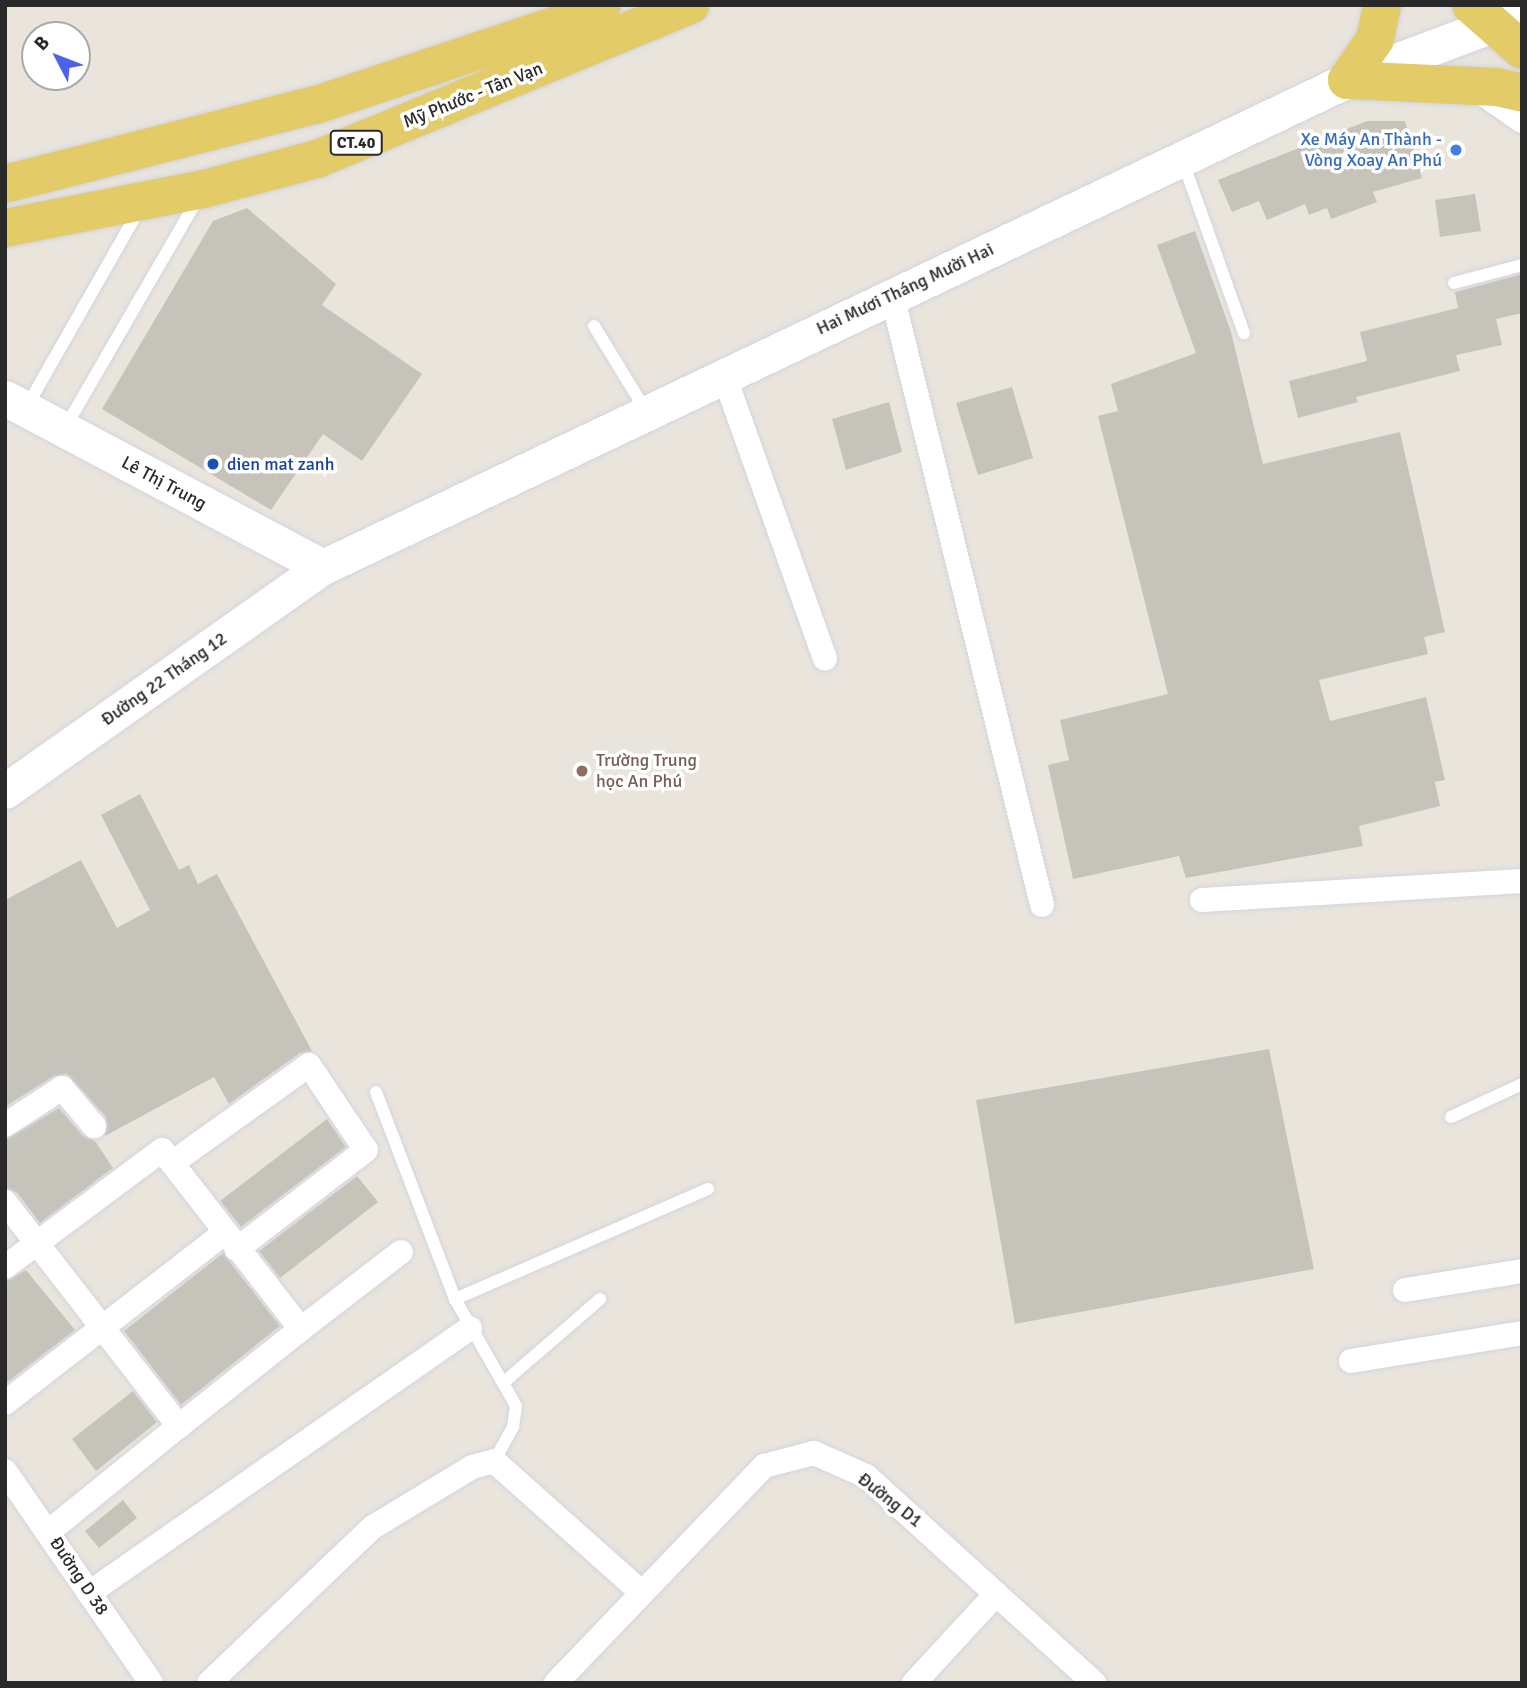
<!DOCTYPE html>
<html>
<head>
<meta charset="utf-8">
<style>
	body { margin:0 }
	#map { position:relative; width:1527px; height:1688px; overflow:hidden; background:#eae5dc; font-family:Signika,sans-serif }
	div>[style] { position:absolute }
	.building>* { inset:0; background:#c6c3bb }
	.roads { filter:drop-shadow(0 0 2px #d2d4e1) drop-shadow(0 0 2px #d2d4e1) }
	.lane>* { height:12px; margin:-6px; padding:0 6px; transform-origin:6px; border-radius:6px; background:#fff }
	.street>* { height:24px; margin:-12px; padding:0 12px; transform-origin:12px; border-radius:12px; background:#fff }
	.secondary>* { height:35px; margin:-17.5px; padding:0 17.5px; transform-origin:17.5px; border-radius:17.5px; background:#fff }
	.primary>* { height:38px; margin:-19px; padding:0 19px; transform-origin:19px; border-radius:19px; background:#e3cc68 }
	.dots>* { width:19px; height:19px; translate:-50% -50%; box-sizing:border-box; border:4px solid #fff; border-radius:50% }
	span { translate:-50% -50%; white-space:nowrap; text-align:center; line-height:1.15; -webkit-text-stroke:7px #fff; paint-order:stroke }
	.shield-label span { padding:2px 5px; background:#fff; border:2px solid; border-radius:5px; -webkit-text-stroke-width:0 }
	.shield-label { font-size:16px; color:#292929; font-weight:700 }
	.street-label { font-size:18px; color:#292929 }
	.shop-label { font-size:18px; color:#366cbe }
	.right { translate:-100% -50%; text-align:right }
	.transit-label { font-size:18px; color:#164399 }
	.left { translate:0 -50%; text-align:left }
	.education-label { font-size:18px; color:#785e54 }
	.frame { position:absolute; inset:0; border:7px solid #292929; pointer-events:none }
	.north { position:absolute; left:21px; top:21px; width:70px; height:70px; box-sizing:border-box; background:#fff; border:2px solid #a9a9a9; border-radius:50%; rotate:312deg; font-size:19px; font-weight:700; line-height:28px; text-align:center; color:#292929 }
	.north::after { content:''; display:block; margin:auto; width:24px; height:32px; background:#4b62e9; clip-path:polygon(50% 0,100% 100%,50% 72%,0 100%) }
</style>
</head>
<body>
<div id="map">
	<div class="building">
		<i style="clip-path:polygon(1367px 121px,1405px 121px,1422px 178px,1373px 192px,1377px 202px,1331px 219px,1327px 208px,1309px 215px,1305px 204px,1267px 220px,1259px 201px,1232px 212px,1218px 180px)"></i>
		<i style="clip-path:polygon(1475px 194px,1481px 231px,1440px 237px,1435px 200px)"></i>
		<i style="clip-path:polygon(247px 208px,336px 284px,322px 305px,422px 374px,362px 461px,323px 434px,271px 510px,102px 409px,213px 221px)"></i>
		<i style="clip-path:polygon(1195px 231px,1231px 332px,1263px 464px,1400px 432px,1445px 632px,1424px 637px,1428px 654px,1319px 680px,1330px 721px,1426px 697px,1445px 780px,1435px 782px,1440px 806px,1359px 826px,1363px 846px,1186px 878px,1179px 856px,1073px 879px,1048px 765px,1069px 760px,1060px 720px,1168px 694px,1098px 416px,1118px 411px,1111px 384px,1196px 353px,1157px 245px)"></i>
		<i style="clip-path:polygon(1522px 274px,1522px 313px,1496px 319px,1502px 345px,1456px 355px,1460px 371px,1356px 397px,1358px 402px,1298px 418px,1289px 381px,1367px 361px,1360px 332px,1458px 308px,1455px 292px)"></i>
		<i style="clip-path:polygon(1012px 387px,1033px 458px,978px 475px,956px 403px)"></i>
		<i style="clip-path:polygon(889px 402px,902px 452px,846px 470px,832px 419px)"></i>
		<i style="clip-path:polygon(140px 794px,179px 870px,189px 865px,198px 884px,217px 874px,312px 1051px,300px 1053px,229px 1104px,214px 1077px,105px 1136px,106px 1117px,67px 1074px,54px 1076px,5px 1107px,5px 900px,81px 860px,117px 928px,150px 910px,101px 815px)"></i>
		<i style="clip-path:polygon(1269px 1049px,1314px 1269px,1015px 1324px,976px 1100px)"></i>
		<i style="clip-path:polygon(59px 1108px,83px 1136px,95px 1141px,113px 1168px,40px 1223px,17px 1193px,5px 1187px,5px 1140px)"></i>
		<i style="clip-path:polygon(327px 1119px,346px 1147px,241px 1227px,220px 1201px)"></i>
		<i style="clip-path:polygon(357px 1176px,378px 1202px,280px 1278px,259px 1251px)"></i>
		<i style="clip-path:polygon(223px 1253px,280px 1326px,181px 1405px,124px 1331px)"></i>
		<i style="clip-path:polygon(26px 1270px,75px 1330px,5px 1384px,5px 1282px)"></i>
		<i style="clip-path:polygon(133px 1391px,157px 1422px,96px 1471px,72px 1439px)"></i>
		<i style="clip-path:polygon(123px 1500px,137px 1518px,99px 1548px,85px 1531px)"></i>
	</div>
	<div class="roads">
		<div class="lane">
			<i style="left:1183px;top:162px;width:182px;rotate:70.4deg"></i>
			<i style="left:1454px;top:283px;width:70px;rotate:-14.8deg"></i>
			<i style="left:594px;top:326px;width:100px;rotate:58.5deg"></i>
			<i style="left:26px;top:408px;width:230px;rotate:-60.3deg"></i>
			<i style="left:66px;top:426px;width:265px;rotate:-59.9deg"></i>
			<i style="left:376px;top:1092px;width:222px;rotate:69.1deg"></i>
			<i style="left:455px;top:1299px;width:123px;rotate:60.3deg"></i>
			<i style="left:516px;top:1406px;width:21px;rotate:98deg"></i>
			<i style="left:513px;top:1427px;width:39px;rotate:119deg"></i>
			<i style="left:1451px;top:1117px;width:78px;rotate:-24.9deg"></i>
			<i style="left:455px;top:1299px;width:276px;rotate:-23.5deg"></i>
			<i style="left:504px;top:1382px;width:127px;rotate:-40.8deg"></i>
		</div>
		<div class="street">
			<i style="left:1479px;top:91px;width:52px;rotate:34.9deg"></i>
			<i style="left:892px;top:295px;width:628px;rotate:76.18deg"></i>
			<i style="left:724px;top:375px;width:301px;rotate:70.4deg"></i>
			<i style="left:1202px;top:900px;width:321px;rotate:-3.4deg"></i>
			<i style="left:5px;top:1125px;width:68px;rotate:-33deg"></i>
			<i style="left:62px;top:1088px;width:50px;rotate:49.9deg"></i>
			<i style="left:172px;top:1163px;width:168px;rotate:-35.6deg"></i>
			<i style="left:309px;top:1065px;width:102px;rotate:56.2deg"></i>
			<i style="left:366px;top:1150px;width:163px;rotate:142.5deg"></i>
			<i style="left:5px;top:1202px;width:284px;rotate:52.2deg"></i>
			<i style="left:179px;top:1426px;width:169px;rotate:141deg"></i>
			<i style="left:5px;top:1267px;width:196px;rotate:-36.7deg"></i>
			<i style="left:162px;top:1150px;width:227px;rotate:52.2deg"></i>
			<i style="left:301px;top:1329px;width:156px;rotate:141.5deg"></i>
			<i style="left:1405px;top:1290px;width:119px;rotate:-9.2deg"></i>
			<i style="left:301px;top:1329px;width:126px;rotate:-37.6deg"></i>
			<i style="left:1351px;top:1361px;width:173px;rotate:-9.3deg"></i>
			<i style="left:5px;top:1403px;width:277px;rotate:-37.8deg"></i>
			<i style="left:5px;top:1471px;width:257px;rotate:55.4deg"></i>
			<i style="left:89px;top:1593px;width:464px;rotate:-34.8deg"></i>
			<i style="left:209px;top:1683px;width:226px;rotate:-43.6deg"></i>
			<i style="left:373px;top:1527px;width:116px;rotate:-31.2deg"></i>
			<i style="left:472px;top:1467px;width:23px;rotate:-15deg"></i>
			<i style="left:494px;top:1461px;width:198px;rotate:41.7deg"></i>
			<i style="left:556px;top:1683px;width:301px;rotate:-46.2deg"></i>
			<i style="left:764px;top:1466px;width:52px;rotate:-14.6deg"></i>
			<i style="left:814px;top:1453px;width:57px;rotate:23.9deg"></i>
			<i style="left:866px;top:1476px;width:308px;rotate:42.2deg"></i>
			<i style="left:914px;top:1683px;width:121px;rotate:-47.3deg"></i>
		</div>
		<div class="secondary">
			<i style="left:5px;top:398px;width:360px;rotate:28deg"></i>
			<i style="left:5px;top:791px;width:389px;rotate:-35.2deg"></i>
			<i style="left:323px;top:567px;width:1144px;rotate:-25.42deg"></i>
			<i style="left:1356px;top:76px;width:177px;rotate:-20.5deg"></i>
		</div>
		<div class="primary">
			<i style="left:1471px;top:5px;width:68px;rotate:41.4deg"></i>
			<i style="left:1347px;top:80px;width:150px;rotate:2.7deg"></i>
			<i style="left:1497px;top:87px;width:26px;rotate:13deg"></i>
			<i style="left:1347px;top:80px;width:50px;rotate:-55.7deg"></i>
			<i style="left:1375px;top:39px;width:35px;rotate:-78deg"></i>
			<i style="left:5px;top:184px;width:321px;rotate:-14.3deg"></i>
			<i style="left:316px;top:105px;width:267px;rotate:-18.4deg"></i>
			<i style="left:569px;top:21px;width:37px;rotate:-26deg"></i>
			<i style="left:5px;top:228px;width:203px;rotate:-11.1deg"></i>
			<i style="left:204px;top:189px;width:117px;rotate:-14.9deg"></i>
			<i style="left:317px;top:159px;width:404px;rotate:-22.4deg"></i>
		</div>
	</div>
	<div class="dots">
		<i style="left:1456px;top:150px;background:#3f7fe0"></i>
		<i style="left:213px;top:464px;background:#1a4fb4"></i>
		<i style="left:582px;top:771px;background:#8d6e63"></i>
	</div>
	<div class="shield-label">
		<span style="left:356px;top:143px">CT.40</span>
	</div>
	<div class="street-label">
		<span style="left:473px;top:95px;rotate:-22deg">Mỹ Phước - Tân Vạn</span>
		<span style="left:905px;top:289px;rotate:-25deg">Hai Mươi Tháng Mười Hai</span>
		<span style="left:164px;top:483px;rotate:28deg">Lê Thị Trung</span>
		<span style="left:164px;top:679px;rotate:-35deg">Đường 22 Tháng 12</span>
		<span style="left:890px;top:1500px;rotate:38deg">Đường D1</span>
		<span style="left:79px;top:1576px;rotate:56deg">Đường D 38</span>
	</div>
	<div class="shop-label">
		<span class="right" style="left:1442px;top:150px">Xe Máy An Thành -<br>Vòng Xoay An Phú</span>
	</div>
	<div class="transit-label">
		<span class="left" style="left:227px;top:464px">dien mat zanh</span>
	</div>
	<div class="education-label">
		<span class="left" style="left:596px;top:771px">Trường Trung<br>học An Phú</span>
	</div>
	<div class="frame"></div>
	<div class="north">B</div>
</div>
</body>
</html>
